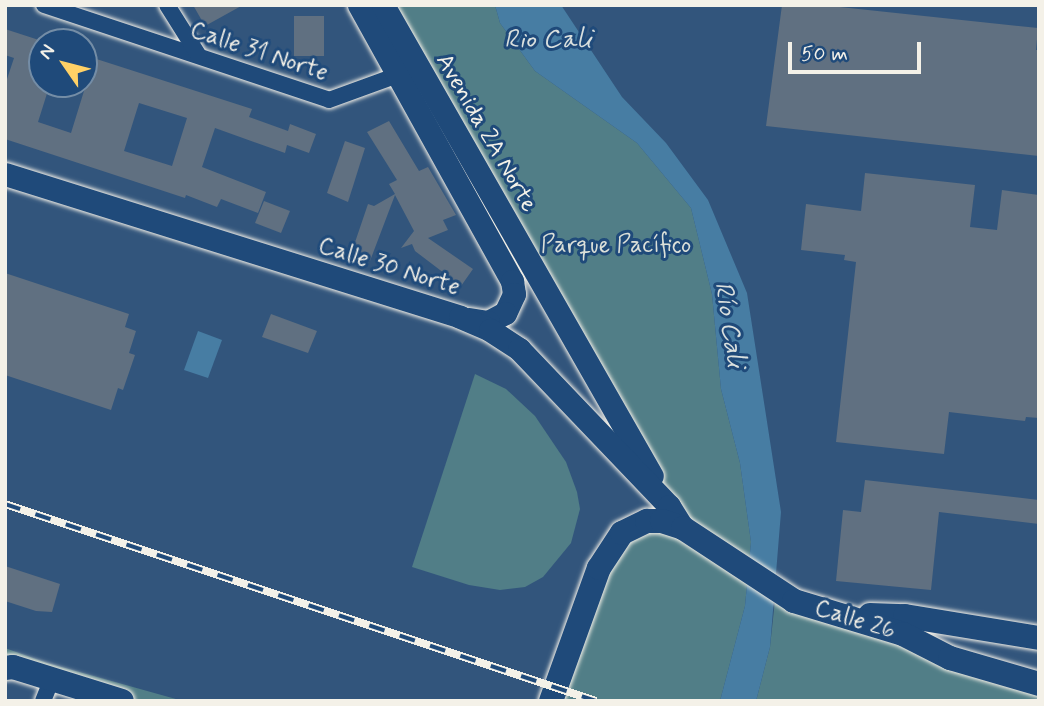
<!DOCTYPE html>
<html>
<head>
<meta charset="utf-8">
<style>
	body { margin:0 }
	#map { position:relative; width:1044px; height:706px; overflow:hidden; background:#32557c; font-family:Mynerve,sans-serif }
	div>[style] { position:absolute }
	.green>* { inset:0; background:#517e87 }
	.water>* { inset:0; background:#477da3 }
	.building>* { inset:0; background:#607081 }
	.roads { filter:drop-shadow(0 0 2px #f4f1e8) drop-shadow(0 0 2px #f4f1e8) }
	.minor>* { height:16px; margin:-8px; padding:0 8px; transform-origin:8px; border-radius:8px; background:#1f4a7a }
	.secondary>* { height:23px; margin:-11.5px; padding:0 11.5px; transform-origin:11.5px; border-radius:11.5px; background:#1f4a7a }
	.primary>* { height:24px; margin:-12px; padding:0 12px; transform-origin:12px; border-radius:12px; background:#1f4a7a }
	.rail>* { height:8px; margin-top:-4px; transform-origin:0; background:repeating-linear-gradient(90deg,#1f4a7a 0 16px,#f4f1e8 0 32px); box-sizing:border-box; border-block:2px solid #f4f1e8 }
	span { translate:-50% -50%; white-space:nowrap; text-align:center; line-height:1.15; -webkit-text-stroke:6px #1f4a7a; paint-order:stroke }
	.street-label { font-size:24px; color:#f4f1e8 }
	.park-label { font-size:24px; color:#dce0d9 }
	.water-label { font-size:26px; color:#dae0de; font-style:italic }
	.frame { position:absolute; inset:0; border:7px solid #f4f1e8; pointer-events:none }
	.north { position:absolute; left:28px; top:28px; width:70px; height:70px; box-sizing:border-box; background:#1f4a7a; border:2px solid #748da6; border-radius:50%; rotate:305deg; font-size:19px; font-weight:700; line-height:28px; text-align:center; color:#f4f1e8 }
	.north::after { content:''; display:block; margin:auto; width:24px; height:32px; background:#ffd166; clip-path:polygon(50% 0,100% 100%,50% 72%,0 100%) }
	.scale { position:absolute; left:788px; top:42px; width:133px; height:32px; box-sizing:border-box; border:4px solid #f4f1e8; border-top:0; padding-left:9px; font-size:21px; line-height:24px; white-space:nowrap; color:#f4f1e8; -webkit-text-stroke:5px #1f4a7a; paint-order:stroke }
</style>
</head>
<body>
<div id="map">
	<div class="green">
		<i style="clip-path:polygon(383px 5px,495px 5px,500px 23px,535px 71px,637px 143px,691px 208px,712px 294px,721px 389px,740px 463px,751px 542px,745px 606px,720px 701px,551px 701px,607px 552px,671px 523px)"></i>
		<i style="clip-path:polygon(475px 374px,506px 389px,535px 416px,566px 462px,577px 492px,580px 509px,571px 543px,543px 577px,525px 587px,500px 590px,469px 585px,412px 567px)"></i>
		<i style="clip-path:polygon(776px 591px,1039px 685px,1039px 701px,756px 701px,770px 647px)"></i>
		<i style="clip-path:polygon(5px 648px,47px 663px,183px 701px,122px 701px,5px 668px)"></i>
	</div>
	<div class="water">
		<i style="clip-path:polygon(495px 5px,561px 5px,622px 97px,666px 143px,708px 200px,747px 293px,781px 512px,770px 647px,756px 701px,720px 701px,745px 606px,751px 542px,740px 463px,721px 389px,712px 294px,691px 208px,637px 143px,535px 71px,500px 23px)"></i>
		<i style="clip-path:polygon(198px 331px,222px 340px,208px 378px,184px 370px)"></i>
	</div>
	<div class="building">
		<i style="clip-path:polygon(193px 5px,243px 5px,205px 26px)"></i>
		<i style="clip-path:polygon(782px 5px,821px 5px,1038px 28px,1036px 50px,1039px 50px,1039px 156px,766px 126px)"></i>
		<i style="clip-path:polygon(294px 16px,324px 16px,324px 56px,294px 56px)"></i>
		<i style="clip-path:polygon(evenodd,5px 29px,42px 41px,42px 84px,50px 84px,38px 122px,71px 133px,88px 78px,84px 77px,84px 55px,252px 109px,249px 117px,288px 131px,290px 124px,316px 134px,309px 153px,287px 145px,285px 153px,215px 128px,202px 167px,266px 192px,258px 213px,221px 199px,217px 207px,186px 195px,185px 198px,5px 139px,5px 85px,14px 58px,5px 55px,5px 29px,139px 103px,187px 118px,172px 166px,124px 151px,139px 103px)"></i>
		<i style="clip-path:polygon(389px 121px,419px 171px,428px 167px,456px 215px,443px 220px,448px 230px,428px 238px,473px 269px,461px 286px,415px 251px,412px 244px,401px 248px,414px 231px,395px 195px,370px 261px,351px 254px,368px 204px,374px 206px,395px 194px,389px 184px,397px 180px,367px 132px)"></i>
		<i style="clip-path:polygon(345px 141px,365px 148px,348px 202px,327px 193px)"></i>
		<i style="clip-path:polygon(865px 173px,975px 185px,970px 227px,997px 230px,1002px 190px,1039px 195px,1039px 418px,1026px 417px,1025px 421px,949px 412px,944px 454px,836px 442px,856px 262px,844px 260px,845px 255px,801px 250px,806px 204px,861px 211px)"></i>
		<i style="clip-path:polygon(264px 201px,290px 211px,281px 233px,255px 223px)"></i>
		<i style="clip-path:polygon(5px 273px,129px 314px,125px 327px,136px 331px,129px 353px,135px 355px,123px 390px,118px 388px,111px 410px,5px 375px)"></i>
		<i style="clip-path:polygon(271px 314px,317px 331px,308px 353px,262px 337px)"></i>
		<i style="clip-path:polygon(865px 480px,1039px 500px,1039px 524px,939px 512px,931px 590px,836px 581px,843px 510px,861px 512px)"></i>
		<i style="clip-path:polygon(5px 566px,60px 584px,52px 612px,36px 611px,5px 601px)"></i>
	</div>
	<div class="roads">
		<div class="minor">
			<i style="left:44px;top:5px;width:300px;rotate:18.4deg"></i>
			<i style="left:329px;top:100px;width:82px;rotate:-20deg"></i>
			<i style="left:167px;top:5px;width:60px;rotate:57.9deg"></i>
			<i style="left:43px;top:701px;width:24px;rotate:-68deg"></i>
		</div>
		<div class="secondary">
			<i style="left:359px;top:5px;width:316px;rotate:61deg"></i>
			<i style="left:512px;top:281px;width:13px;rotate:81deg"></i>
			<i style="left:514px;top:294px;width:21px;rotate:115deg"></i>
			<i style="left:505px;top:313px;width:19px;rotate:152deg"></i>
			<i style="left:488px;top:322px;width:19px;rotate:-171deg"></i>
			<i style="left:383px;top:5px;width:542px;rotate:60.27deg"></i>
			<i style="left:5px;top:174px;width:477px;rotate:17.4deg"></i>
			<i style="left:460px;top:317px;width:33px;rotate:23deg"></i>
			<i style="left:490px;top:330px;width:35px;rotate:33deg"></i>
			<i style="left:519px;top:349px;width:217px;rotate:46.3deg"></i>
			<i style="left:669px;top:506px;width:26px;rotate:58deg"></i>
		</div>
		<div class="primary">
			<i style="left:870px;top:615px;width:35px;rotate:2deg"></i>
			<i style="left:905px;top:616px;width:136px;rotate:9.3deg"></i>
			<i style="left:5px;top:668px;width:8px;rotate:-7deg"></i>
			<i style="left:13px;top:667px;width:114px;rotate:17.3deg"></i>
			<i style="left:551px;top:701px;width:141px;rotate:-70.2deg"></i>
			<i style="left:599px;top:568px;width:42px;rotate:-56.7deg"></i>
			<i style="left:622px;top:533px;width:28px;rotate:-26deg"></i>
			<i style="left:647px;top:521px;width:15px"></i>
			<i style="left:662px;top:521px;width:22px;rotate:18deg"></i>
			<i style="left:683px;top:528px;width:133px;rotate:33.3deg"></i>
			<i style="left:794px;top:601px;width:114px;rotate:16.8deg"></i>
			<i style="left:903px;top:634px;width:53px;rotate:27.1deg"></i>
			<i style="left:950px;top:658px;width:93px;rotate:16.3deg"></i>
		</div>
	</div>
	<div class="rail">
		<i style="left:5px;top:504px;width:623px;rotate:18.43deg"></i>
	</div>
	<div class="street-label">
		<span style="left:259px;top:52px;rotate:18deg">Calle 31 Norte</span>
		<span style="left:486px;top:133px;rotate:60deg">Avenida 2A Norte</span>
		<span style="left:389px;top:267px;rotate:17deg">Calle 30 Norte</span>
		<span style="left:855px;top:620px;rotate:17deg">Calle 26</span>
	</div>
	<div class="park-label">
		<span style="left:616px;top:246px">Parque Pacífico</span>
	</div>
	<div class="water-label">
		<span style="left:548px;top:41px">Rio Cali</span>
		<span style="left:728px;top:325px;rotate:81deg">Río Cali</span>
	</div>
	<div class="frame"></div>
	<div class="north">N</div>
	<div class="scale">50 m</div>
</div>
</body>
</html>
